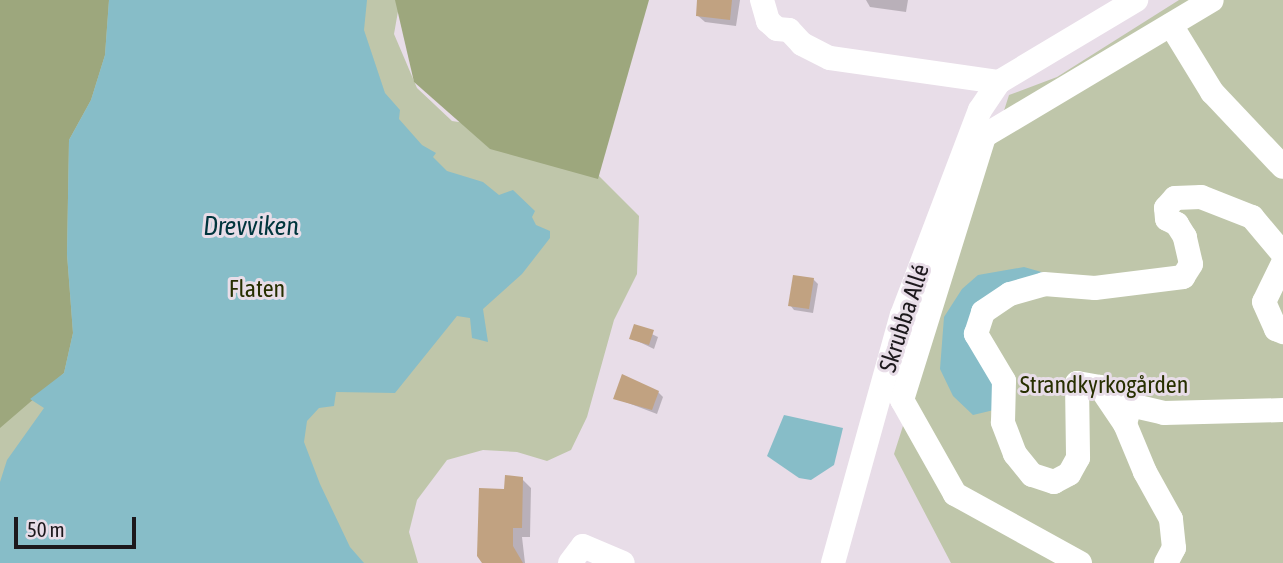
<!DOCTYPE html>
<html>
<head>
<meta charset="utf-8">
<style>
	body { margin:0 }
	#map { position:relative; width:1283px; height:563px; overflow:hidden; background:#e8dde8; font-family:"Asap Condensed",sans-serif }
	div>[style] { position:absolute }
	.green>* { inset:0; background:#bfc6aa }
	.forest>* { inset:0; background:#9da77d }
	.water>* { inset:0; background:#87bdc8 }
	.shadow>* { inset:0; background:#0003 }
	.building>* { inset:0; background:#c1a281 }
	.minor>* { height:24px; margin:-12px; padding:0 12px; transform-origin:12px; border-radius:12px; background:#fff }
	span { translate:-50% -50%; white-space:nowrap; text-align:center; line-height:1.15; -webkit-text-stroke:6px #e8dde8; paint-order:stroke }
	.park-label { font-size:24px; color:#272f00 }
	.street-label { font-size:24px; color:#1c181c }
	.water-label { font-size:26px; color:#00353d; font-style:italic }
	.scale { position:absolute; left:14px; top:517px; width:122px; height:32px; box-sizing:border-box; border:4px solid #1c181c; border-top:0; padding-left:9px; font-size:21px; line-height:24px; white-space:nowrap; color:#1c181c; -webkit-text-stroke:5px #e8dde8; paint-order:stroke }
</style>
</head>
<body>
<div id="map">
	<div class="green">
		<i style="clip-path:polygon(0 0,400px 0,394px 34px,417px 88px,452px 121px,499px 128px,598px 175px,639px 216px,637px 274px,614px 320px,587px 417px,571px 450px,547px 461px,517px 452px,483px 450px,447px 460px,417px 500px,409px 532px,418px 563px,0 563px)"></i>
		<i style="clip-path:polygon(1179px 0,1283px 0,1283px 563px,951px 563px,894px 454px,1009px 95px,1057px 77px)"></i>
	</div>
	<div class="forest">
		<i style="clip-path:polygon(0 0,109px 0,105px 55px,91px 100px,69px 140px,67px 254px,73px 333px,64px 373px,0 428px)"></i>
		<i style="clip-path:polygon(395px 0,649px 0,598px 179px,490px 149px,414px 82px)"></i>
	</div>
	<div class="water">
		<i style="clip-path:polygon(109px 0,367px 0,364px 30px,385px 93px,400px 110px,399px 119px,422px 145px,436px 153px,433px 157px,447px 171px,483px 182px,499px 195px,513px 190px,535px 211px,532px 217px,536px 225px,550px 231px,550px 238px,522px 274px,483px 309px,488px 342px,472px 338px,470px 318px,457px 316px,395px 393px,336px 392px,334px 406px,319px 408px,307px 421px,304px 442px,320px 484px,350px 547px,364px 563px,0 563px,0 482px,7px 460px,44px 408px,30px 399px,64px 373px,73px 333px,67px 254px,69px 140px,91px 100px,105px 55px)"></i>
		<i style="clip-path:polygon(1024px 267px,1059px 277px,982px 304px,1001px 385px,998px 409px,973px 415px,953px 396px,940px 369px,944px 317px,962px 289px,978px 275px)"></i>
		<i style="clip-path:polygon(784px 415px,843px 428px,834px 465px,811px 480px,799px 478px,767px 456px)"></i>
	</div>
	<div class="shadow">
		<i style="clip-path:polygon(699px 0,740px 0,736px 26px,705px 22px,697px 15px)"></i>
		<i style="clip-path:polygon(866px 0,908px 0,906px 12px,870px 7px)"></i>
		<i style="clip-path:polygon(813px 279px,818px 284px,813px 313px,794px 310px,790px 305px)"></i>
		<i style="clip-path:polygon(635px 326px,658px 337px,654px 349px,631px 338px)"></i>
		<i style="clip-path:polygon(658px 392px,663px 397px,657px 414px,615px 398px)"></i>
		<i style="clip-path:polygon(522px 479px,531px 488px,530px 537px,522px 537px,525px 563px,484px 563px,505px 491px)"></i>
	</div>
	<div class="building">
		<i style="clip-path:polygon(697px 0,732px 0,730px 20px,696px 16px)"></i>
		<i style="clip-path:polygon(793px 275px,814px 278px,809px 309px,788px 306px)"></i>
		<i style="clip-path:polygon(634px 324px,654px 330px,649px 345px,629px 339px)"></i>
		<i style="clip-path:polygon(622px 374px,659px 391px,652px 410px,613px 399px)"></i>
		<i style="clip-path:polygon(505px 475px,523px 477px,522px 528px,513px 528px,513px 546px,523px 563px,482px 563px,477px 556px,479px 488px,504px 489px)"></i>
	</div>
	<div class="minor">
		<i style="left:762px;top:0;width:22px;rotate:74deg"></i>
		<i style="left:768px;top:21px;width:12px;rotate:42deg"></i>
		<i style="left:777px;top:29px;width:12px;rotate:5deg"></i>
		<i style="left:789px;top:30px;width:19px;rotate:47deg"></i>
		<i style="left:802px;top:44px;width:31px;rotate:27deg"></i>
		<i style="left:830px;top:58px;width:171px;rotate:8.1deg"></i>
		<i style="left:1171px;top:25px;width:79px;rotate:58.5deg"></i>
		<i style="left:1212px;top:92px;width:103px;rotate:46.6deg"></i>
		<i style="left:1283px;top:263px;width:43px;rotate:116deg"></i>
		<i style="left:1264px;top:302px;width:30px;rotate:66deg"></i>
		<i style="left:1276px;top:329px;width:8px;rotate:23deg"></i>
		<i style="left:1125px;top:424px;width:45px;rotate:-124deg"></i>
		<i style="left:1100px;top:387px;width:23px;rotate:-170deg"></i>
		<i style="left:1077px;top:383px;width:75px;rotate:89.2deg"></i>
		<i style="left:1078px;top:458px;width:18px;rotate:119deg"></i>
		<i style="left:1069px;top:474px;width:17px;rotate:152deg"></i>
		<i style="left:1054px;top:482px;width:23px;rotate:-162deg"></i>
		<i style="left:1032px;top:475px;width:27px;rotate:-129deg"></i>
		<i style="left:1015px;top:454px;width:34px;rotate:-111deg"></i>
		<i style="left:1003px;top:422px;width:41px;rotate:-88.6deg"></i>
		<i style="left:1004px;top:381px;width:55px;rotate:-120.8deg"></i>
		<i style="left:976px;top:334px;width:23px;rotate:-72deg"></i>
		<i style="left:983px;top:312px;width:32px;rotate:-34deg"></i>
		<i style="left:1010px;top:294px;width:35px;rotate:-16deg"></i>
		<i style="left:1044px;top:284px;width:51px;rotate:4.5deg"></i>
		<i style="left:1095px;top:288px;width:89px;rotate:-7.1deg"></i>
		<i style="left:1183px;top:277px;width:15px;rotate:-58deg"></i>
		<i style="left:1191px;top:264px;width:28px;rotate:-103deg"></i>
		<i style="left:1185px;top:237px;width:15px;rotate:-122deg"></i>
		<i style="left:1177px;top:224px;width:11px;rotate:-153deg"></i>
		<i style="left:1167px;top:219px;width:11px;rotate:-95deg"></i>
		<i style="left:1166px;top:208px;width:13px;rotate:-48deg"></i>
		<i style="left:1175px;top:198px;width:26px;rotate:-2deg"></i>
		<i style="left:1201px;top:197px;width:55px;rotate:21.4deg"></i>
		<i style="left:1252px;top:217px;width:48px;rotate:50deg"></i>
		<i style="left:570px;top:563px;width:21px;rotate:-53deg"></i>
		<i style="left:583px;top:546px;width:43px;rotate:23deg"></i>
		<i style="left:833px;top:563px;width:257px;rotate:-74.5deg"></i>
		<i style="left:902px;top:315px;width:219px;rotate:-69.2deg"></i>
		<i style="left:980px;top:110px;width:34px;rotate:-56deg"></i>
		<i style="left:999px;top:82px;width:160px;rotate:-30.9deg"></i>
		<i style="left:1080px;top:563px;width:143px;rotate:-151.1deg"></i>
		<i style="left:955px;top:494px;width:108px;rotate:-119.4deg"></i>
		<i style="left:902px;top:400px;width:276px;rotate:-72.7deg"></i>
		<i style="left:984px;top:136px;width:265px;rotate:-30.8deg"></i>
		<i style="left:1166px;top:563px;width:17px;rotate:-62deg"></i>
		<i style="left:1174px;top:548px;width:29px;rotate:-96deg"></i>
		<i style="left:1171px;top:519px;width:54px;rotate:-119deg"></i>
		<i style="left:1145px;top:472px;width:52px;rotate:-112.6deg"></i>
		<i style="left:1125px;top:424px;width:20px;rotate:-75deg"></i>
		<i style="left:1130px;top:405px;width:35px;rotate:13deg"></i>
		<i style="left:1164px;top:413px;width:119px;rotate:-1.4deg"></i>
	</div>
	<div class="park-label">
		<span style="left:257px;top:289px">Flaten</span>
		<span style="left:1104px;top:385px">Strandkyrkogården</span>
	</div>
	<div class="street-label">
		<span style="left:904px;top:318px;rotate:-72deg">Skrubba Allé</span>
	</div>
	<div class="water-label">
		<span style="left:251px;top:227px">Drevviken</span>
	</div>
	<div class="scale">50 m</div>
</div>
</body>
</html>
